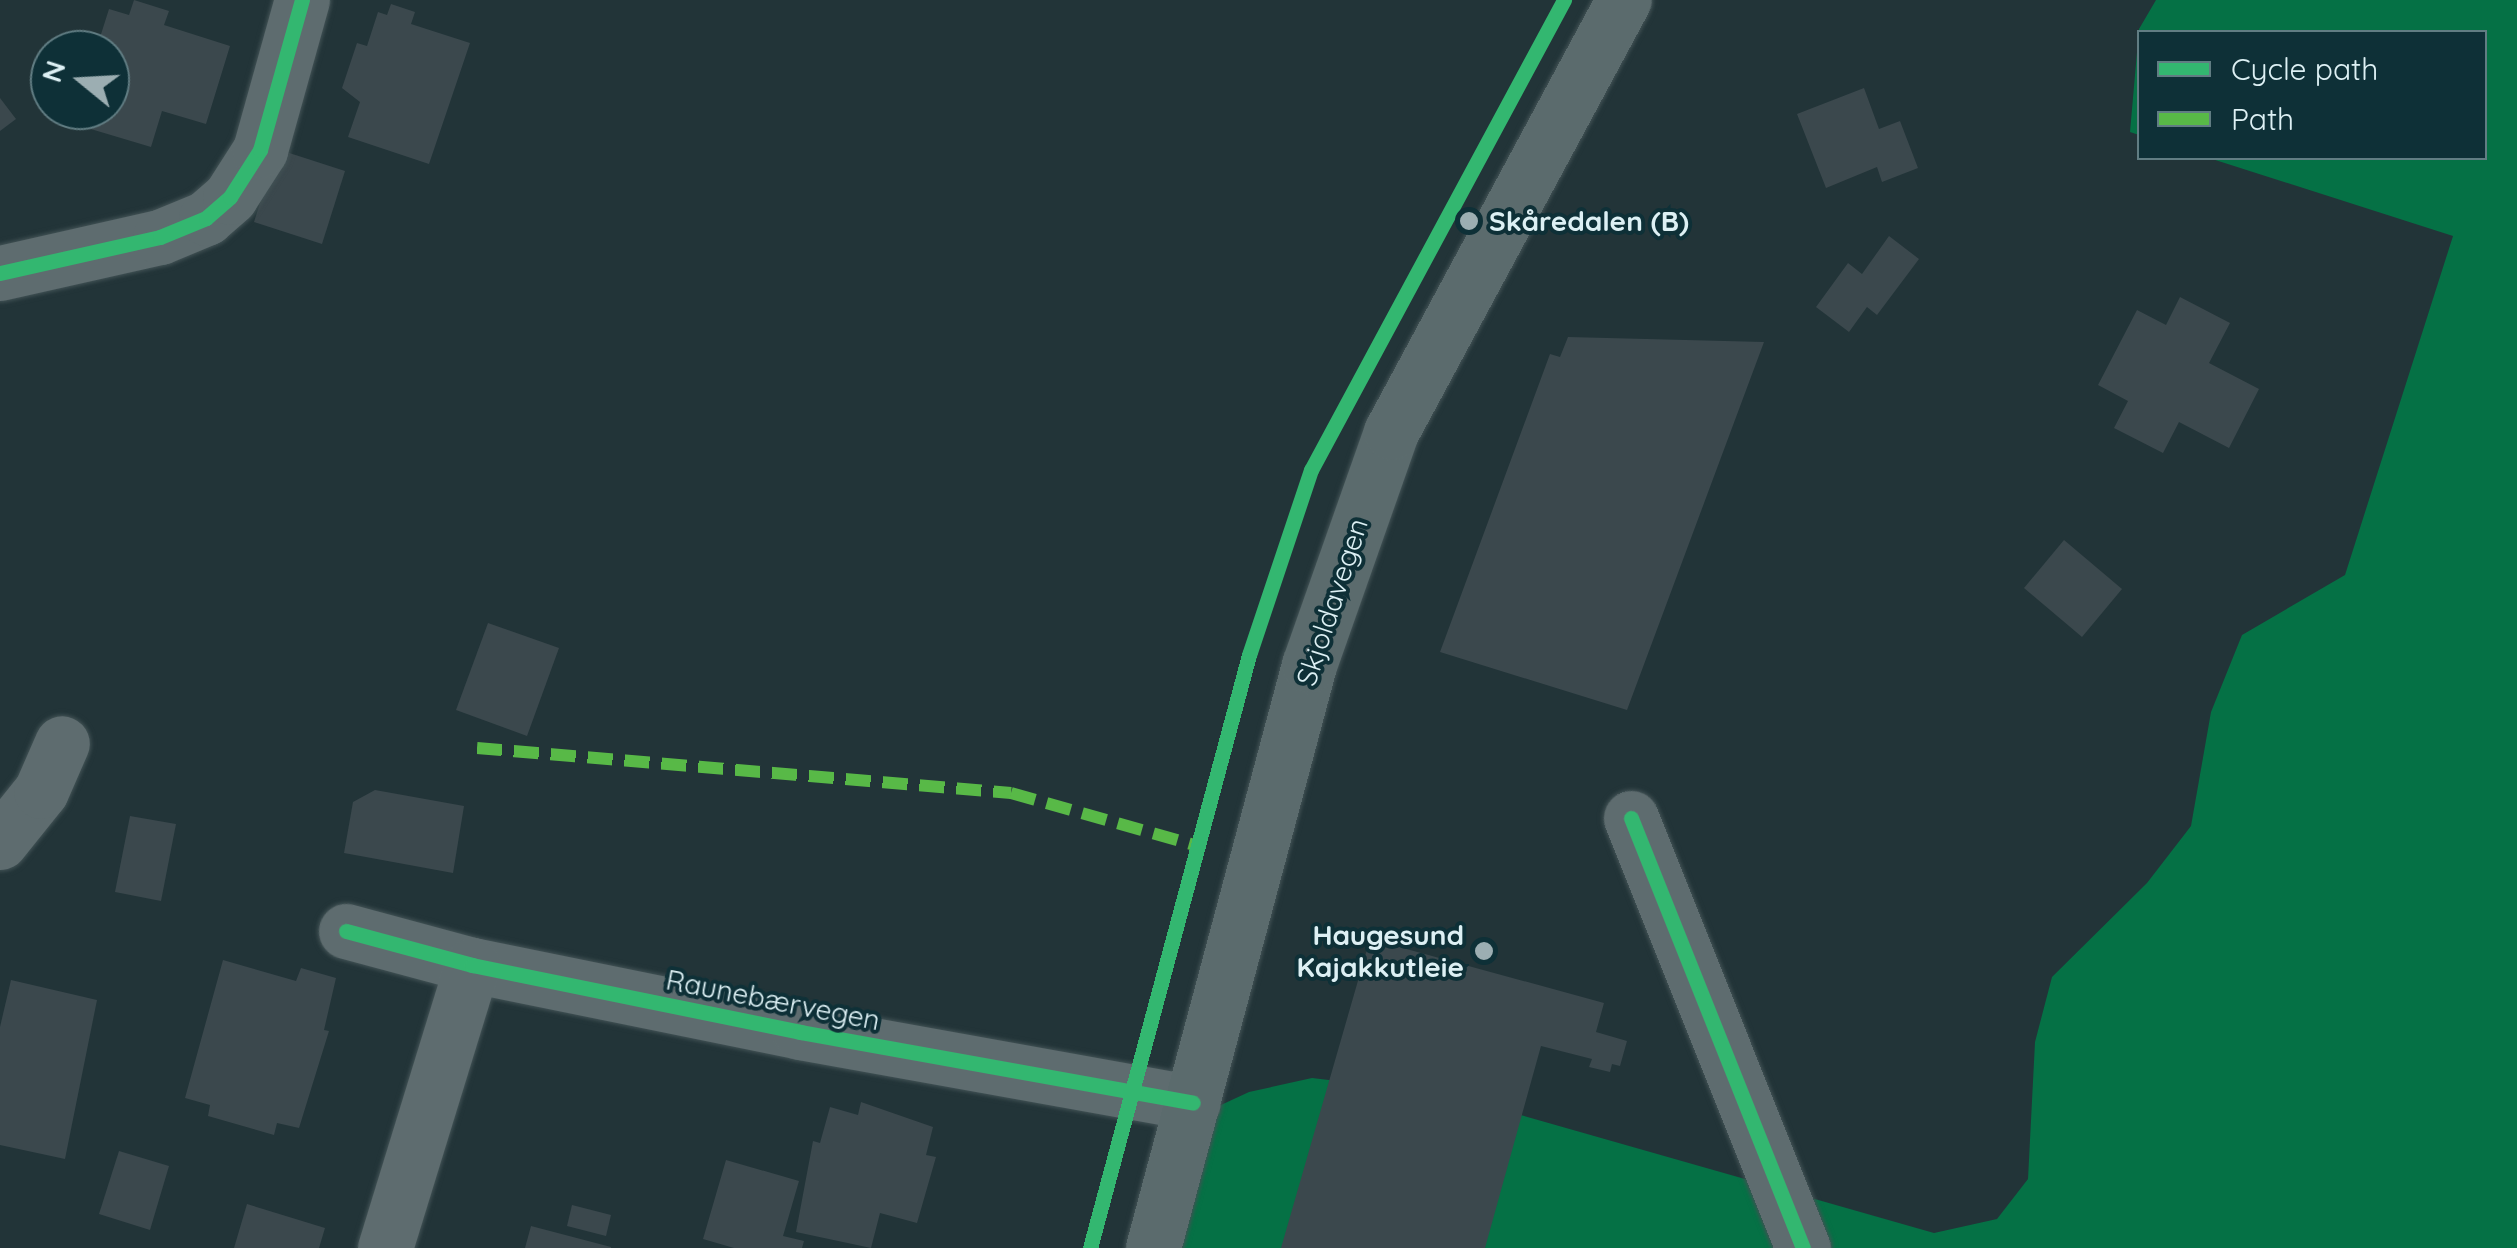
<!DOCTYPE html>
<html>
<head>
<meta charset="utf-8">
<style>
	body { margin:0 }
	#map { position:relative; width:2517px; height:1248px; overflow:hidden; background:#223438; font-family:Quicksand,sans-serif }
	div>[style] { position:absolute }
	.forest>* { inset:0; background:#057145 }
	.building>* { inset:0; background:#3b484d }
	.roads { filter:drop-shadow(0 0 2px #425255) drop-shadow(0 0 2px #425255) }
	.minor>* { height:55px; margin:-27.5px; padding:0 27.5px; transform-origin:27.5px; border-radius:27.5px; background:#5e6c6f }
	.secondary>* { height:55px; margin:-27.5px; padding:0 27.5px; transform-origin:27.5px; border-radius:27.5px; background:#5b6b6d }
	.quiet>* { height:12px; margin-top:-6px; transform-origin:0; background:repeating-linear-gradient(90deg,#58b947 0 25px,transparent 0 37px) }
	.cycleway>* { height:15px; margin:-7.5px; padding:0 7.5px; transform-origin:7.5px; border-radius:7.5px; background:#33b770 }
	.dots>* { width:28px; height:28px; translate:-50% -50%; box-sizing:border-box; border:5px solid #0e3037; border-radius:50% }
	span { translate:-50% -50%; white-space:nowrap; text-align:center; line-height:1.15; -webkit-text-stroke:8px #0e3037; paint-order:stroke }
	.poi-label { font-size:28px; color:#ddf0f4; font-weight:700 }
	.left { translate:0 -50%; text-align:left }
	.right { translate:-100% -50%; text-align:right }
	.street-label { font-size:28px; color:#ddf0f4 }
	.legend { position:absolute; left:2137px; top:30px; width:350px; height:130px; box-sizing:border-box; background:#0e3037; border:2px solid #617d83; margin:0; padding:12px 18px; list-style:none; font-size:30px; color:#ddf0f4 }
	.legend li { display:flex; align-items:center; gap:20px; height:50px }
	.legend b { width:50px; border:2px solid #617d83 }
	.north { position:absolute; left:30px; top:30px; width:100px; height:100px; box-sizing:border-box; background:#0e3037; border:2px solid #617d83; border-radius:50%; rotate:288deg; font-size:28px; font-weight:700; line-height:40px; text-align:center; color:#ddf0f4 }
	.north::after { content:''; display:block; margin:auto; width:35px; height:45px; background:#9caeb2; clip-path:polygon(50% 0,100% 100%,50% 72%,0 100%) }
</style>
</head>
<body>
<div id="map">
	<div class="forest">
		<i style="clip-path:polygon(2156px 0,2517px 0,2517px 1248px,1139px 1248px,1182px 1123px,1249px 1092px,1312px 1078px,1447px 1094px,1934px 1233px,1997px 1219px,2028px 1179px,2035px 1042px,2052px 977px,2147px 883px,2191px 826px,2211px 712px,2242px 635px,2345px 575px,2453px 236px,2209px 158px,2484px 158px,2484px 32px,2140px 32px,2139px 135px,2130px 132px,2139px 29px)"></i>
	</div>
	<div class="building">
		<i style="clip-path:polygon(134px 0,169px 11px,164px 25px,230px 46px,206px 124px,162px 111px,151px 147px,74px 124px,78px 110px,110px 110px,110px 50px,96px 50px,109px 9px,129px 15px)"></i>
		<i style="clip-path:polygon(391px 4px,415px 12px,411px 24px,470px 43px,429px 164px,348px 137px,360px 102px,342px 88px,357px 43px,367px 46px,378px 12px,387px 15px)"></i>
		<i style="clip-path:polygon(1864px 88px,1879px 129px,1900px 121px,1918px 168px,1882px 182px,1877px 167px,1826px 188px,1797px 114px)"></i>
		<i style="clip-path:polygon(0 98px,16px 119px,0 131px)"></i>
		<i style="clip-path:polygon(277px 149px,345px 171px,322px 244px,254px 222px)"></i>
		<i style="clip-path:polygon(1889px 236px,1919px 259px,1877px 315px,1867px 307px,1849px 332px,1816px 307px,1848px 263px,1862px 274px)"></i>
		<i style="clip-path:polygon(2180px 297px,2230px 323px,2209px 363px,2259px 389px,2229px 448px,2179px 422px,2163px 453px,2114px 428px,2128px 401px,2098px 385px,2137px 310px,2166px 325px)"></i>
		<i style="clip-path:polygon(1568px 337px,1764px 342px,1627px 710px,1440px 652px,1550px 354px,1560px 357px)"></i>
		<i style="clip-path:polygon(2064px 540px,2122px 589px,2082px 637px,2024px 588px)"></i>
		<i style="clip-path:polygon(488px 623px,559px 648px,527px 736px,456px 710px)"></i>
		<i style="clip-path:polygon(375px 790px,464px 806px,453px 873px,344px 853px,353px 802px)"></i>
		<i style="clip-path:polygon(130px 816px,176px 824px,161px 901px,115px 892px)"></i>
		<i style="clip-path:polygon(1370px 939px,1604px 1003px,1596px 1032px,1627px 1041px,1620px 1066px,1612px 1064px,1610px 1072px,1589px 1067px,1592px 1059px,1541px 1046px,1485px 1248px,1281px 1248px)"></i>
		<i style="clip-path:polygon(223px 960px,296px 981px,301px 968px,336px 978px,324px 1030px,329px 1031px,299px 1128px,277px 1123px,274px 1135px,208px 1116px,210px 1105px,185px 1098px)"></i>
		<i style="clip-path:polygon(11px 980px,97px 1000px,65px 1159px,0 1145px,0 1027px)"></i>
		<i style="clip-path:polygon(861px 1102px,933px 1127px,926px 1155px,936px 1157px,917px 1223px,880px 1213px,871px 1248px,796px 1232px,813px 1141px,820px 1143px,830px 1107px,858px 1115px)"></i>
		<i style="clip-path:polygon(119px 1151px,169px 1166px,150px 1230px,99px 1214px)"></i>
		<i style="clip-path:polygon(726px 1160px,799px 1181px,783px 1236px,804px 1241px,802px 1248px,734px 1248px,703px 1239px)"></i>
		<i style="clip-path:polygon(247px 1204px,325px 1228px,319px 1248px,234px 1248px)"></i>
		<i style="clip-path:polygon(572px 1205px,611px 1215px,606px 1236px,567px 1226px)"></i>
		<i style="clip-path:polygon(531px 1226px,611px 1247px,611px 1248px,525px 1248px)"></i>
	</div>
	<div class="roads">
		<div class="minor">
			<i style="left:0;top:273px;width:164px;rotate:-12.7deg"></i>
			<i style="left:160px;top:237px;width:50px;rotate:-22.4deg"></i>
			<i style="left:206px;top:218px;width:32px;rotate:-41deg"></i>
			<i style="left:230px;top:197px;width:56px;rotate:-57.4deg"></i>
			<i style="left:260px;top:150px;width:156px;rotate:-74.4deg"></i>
			<i style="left:1631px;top:818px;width:463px;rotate:68.2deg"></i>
			<i style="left:0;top:842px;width:65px;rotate:-51.2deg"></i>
			<i style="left:41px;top:791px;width:52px;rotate:-66.4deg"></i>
			<i style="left:346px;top:931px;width:131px;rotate:15.1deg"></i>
			<i style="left:472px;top:965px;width:335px;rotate:11.5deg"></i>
			<i style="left:800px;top:1032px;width:399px;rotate:10.2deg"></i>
			<i style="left:385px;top:1248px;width:296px;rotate:-72.9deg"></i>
		</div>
		<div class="secondary">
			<i style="left:1153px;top:1248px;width:604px;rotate:-75.02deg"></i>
			<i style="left:1309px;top:665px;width:247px;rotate:-70.6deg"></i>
			<i style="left:1391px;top:432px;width:491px;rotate:-61.7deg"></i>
		</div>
	</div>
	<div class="quiet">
		<i style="left:477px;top:748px;width:536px;rotate:4.82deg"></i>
		<i style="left:1011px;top:793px;width:198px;rotate:15.8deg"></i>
	</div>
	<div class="cycleway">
		<i style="left:0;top:273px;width:164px;rotate:-12.7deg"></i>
		<i style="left:160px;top:237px;width:50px;rotate:-22.4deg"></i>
		<i style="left:206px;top:218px;width:32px;rotate:-41deg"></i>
		<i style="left:230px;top:197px;width:56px;rotate:-57.4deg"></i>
		<i style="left:260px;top:150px;width:156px;rotate:-74.4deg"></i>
		<i style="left:1631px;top:818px;width:463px;rotate:68.2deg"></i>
		<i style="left:346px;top:931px;width:131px;rotate:15.1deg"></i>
		<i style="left:472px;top:965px;width:335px;rotate:11.5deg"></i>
		<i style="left:800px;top:1032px;width:399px;rotate:10.2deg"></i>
		<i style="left:1090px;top:1248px;width:614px;rotate:-74.99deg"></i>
		<i style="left:1249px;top:655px;width:195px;rotate:-71.5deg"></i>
		<i style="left:1311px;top:470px;width:534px;rotate:-61.71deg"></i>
	</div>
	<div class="dots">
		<i style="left:1469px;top:221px;background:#9caeb2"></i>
		<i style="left:1484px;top:951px;background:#9caeb2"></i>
	</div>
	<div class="poi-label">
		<span class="left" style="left:1489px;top:221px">Skåredalen (B)</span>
		<span class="right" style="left:1464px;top:951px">Haugesund<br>Kajakkutleie</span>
	</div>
	<div class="street-label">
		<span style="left:1332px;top:602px;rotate:-72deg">Skjoldavegen</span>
		<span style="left:773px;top:1000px;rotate:11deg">Raunebærvegen</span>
	</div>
	<ul class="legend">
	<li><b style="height:12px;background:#33b770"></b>Cycle path</li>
	<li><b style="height:12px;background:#58b947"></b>Path</li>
	</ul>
	<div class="north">N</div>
</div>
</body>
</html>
